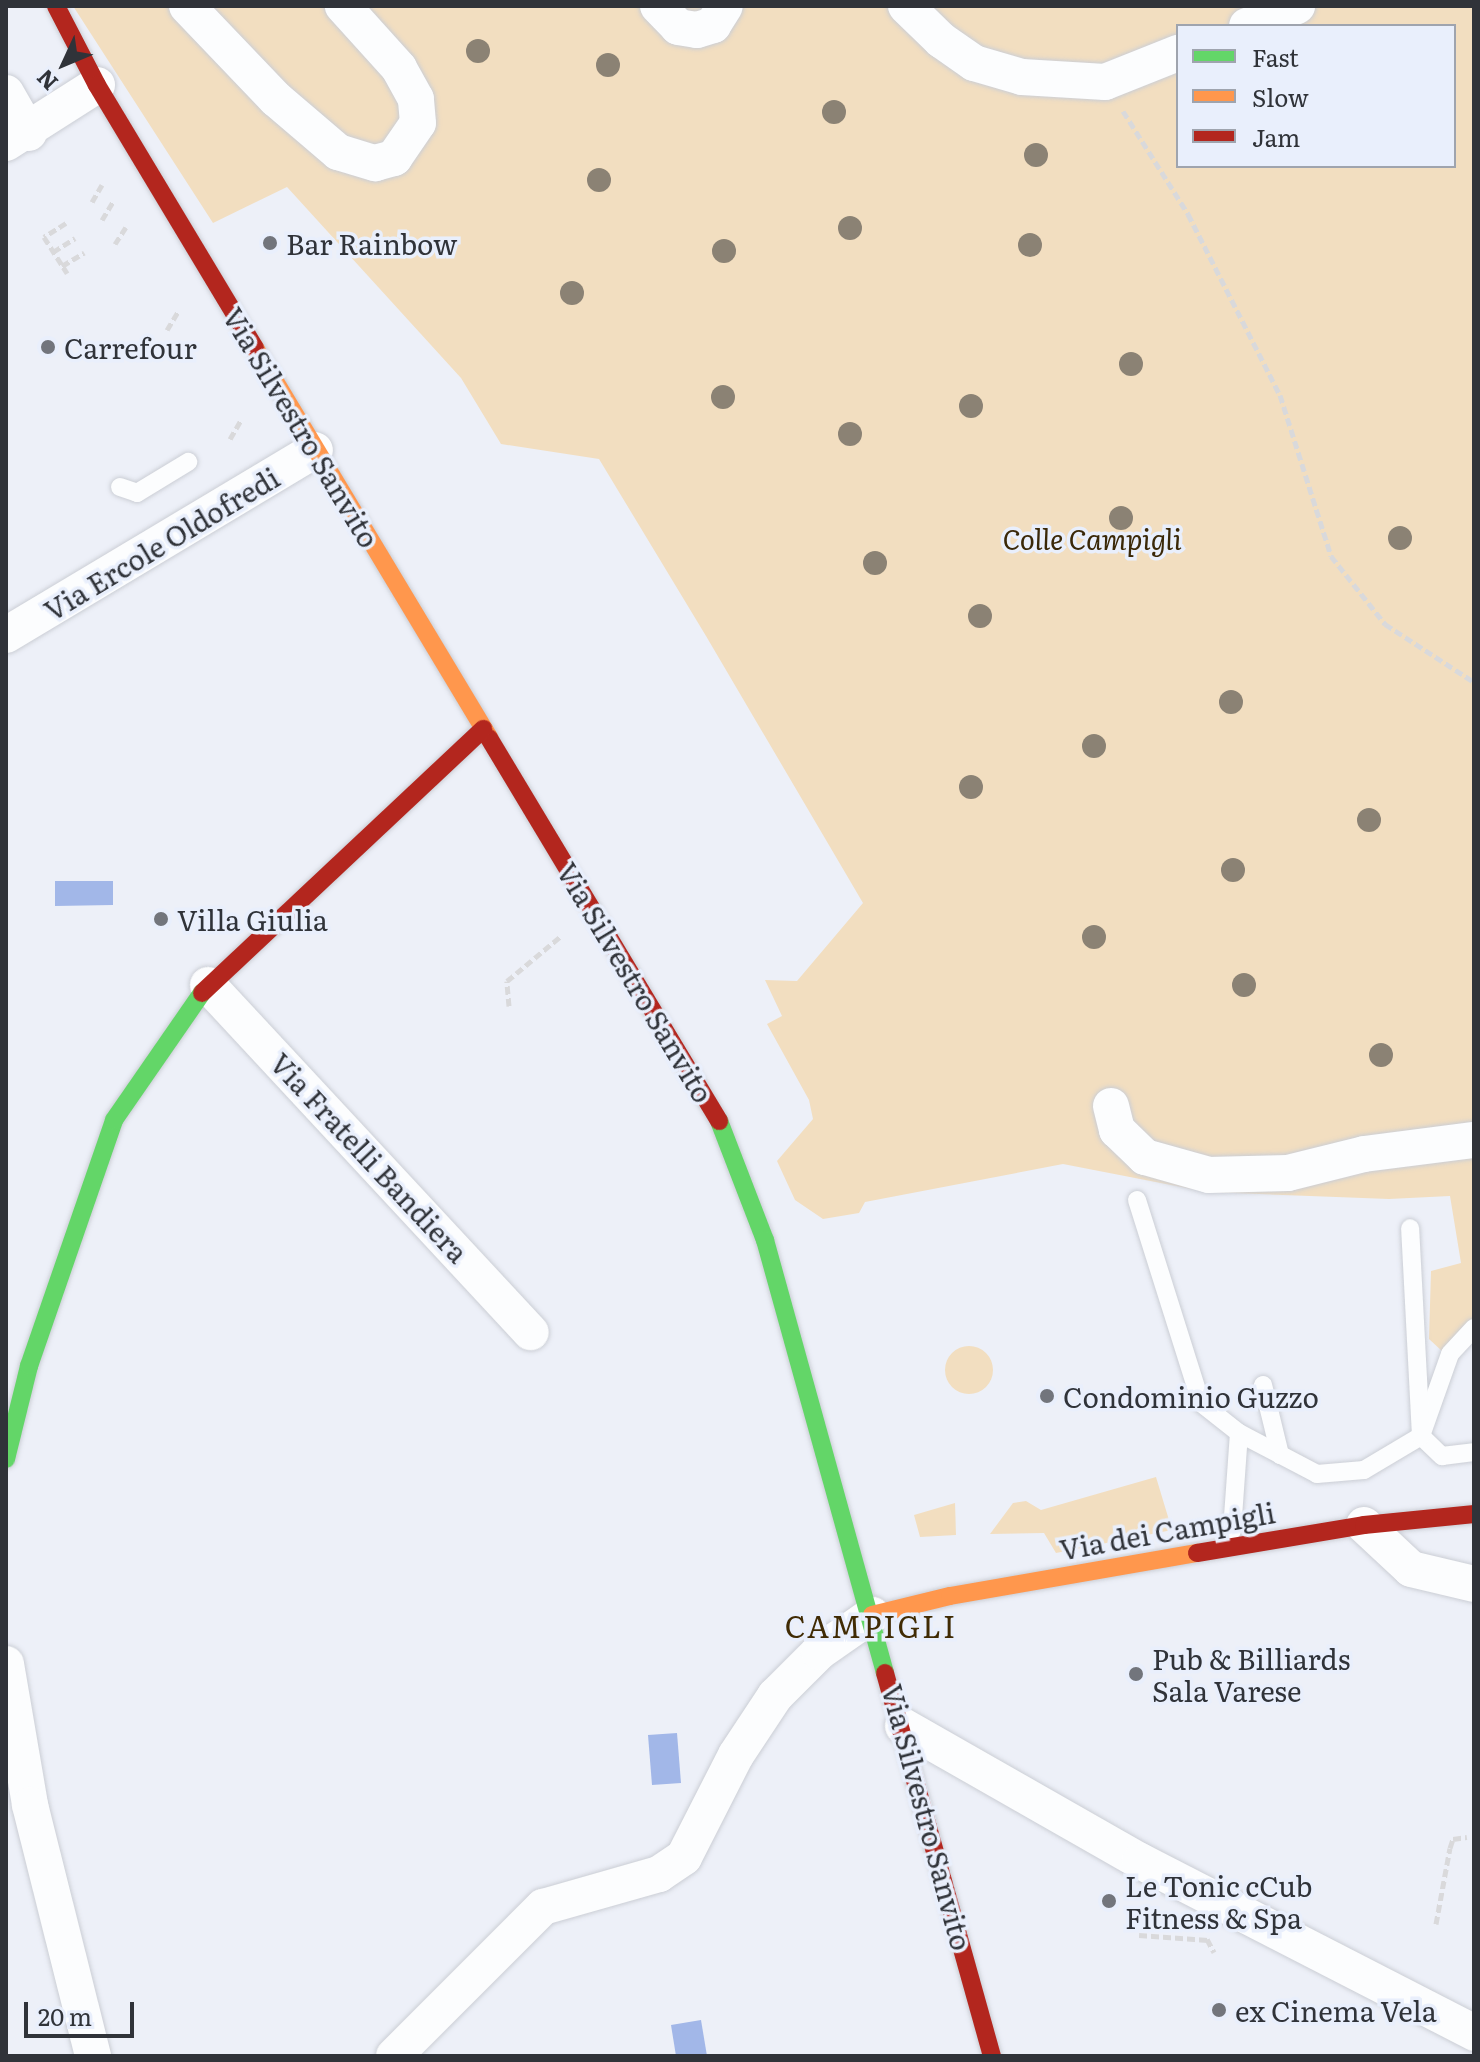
<!DOCTYPE html>
<html>
<head>
<meta charset="utf-8">
<style>
	body { margin:0 }
	#map { position:relative; width:1480px; height:2062px; overflow:hidden; background:#edf0f8; font-family:Literata,serif }
	div>[style] { position:absolute }
	.green>* { inset:0; background:#f2dec0 }
	.round { border-radius:50% }
	.water>* { inset:0; background:#a2b7e8 }
	.path>* { height:5px; margin-top:-2.5px; transform-origin:0; background:repeating-linear-gradient(90deg,#d9d9db 0 8px,transparent 0 12px) }
	.roads { filter:drop-shadow(0 0 2px #cbced5) drop-shadow(0 0 2px #cbced5) }
	.lane>* { height:18px; margin:-9px; padding:0 9px; transform-origin:9px; border-radius:9px; background:#fcfdfe }
	.street>* { height:36px; margin:-18px; padding:0 18px; transform-origin:18px; border-radius:18px; background:#fcfdfe }
	.fast>* { height:18px; margin:-9px; padding:0 9px; transform-origin:9px; border-radius:9px; background:#63d668 }
	.slow>* { height:18px; margin:-9px; padding:0 9px; transform-origin:9px; border-radius:9px; background:#ff974d }
	.jam>* { height:18px; margin:-9px; padding:0 9px; transform-origin:9px; border-radius:9px; background:#b3261e }
	.trees>* { width:24px; height:24px; margin:-12px; border-radius:50%; background:#8b8274 }
	.dots>* { width:22px; height:22px; translate:-50% -50%; box-sizing:border-box; border:4px solid #e9effc; border-radius:50% }
	span { translate:-50% -50%; white-space:nowrap; text-align:center; line-height:1.15; -webkit-text-stroke:7px #e9effc; paint-order:stroke }
	.poi-label { font-size:28px; color:#303339 }
	.left { translate:0 -50%; text-align:left }
	.street-label { font-size:28px; color:#303339 }
	.park-label { font-size:28px; color:#3a2808; font-style:italic }
	.neighbourhood-label { font-size:30px; color:#402b04; letter-spacing:2px }
	.frame { position:absolute; inset:0; border:8px solid #303339; pointer-events:none }
	.legend { position:absolute; left:1176px; top:24px; width:280px; height:144px; box-sizing:border-box; background:#e9effc; border:2px solid #9fa4ae; margin:0; padding:10px 14px; list-style:none; font-size:24px; color:#303339 }
	.legend li { display:flex; align-items:center; gap:16px; height:40px }
	.legend b { width:40px; border:2px solid #9fa4ae }
	.north { position:absolute; left:24px; top:24px; width:80px; height:80px; -webkit-text-stroke:6px #e9effc; paint-order:stroke; rotate:226deg; font-size:22px; font-weight:700; line-height:32px; text-align:center; color:#303339 }
	.north::after { content:''; display:block; margin:auto; width:28px; height:36px; background:#303339; clip-path:polygon(50% 0,100% 100%,50% 72%,0 100%) }
	.scale { position:absolute; left:24px; top:2002px; width:110px; height:36px; box-sizing:border-box; border:4px solid #303339; border-top:0; padding-left:10px; font-size:24px; line-height:28px; white-space:nowrap; color:#303339; -webkit-text-stroke:6px #e9effc; paint-order:stroke }
</style>
</head>
<body>
<div id="map">
	<div class="green">
		<i style="clip-path:polygon(evenodd,73px 6px,1474px 6px,1474px 1318px,1459px 1337px,1443px 1352px,1429px 1339px,1431px 1271px,1461px 1263px,1450px 1196px,1389px 1199px,1207px 1192px,1063px 1164px,865px 1202px,859px 1213px,823px 1219px,795px 1200px,777px 1161px,813px 1119px,809px 1100px,767px 1024px,782px 1016px,765px 980px,797px 981px,863px 903px,706px 636px,599px 459px,501px 444px,461px 378px,287px 187px,213px 223px,73px 6px,1178px 26px,1454px 26px,1454px 166px,1178px 166px,1178px 26px)"></i>
		<i class="round" style="left:945px;top:1346px;width:48px;height:48px"></i>
		<i style="clip-path:polygon(1156px 1477px,1172px 1530px,1056px 1553px,1044px 1533px,990px 1534px,1013px 1503px,1026px 1501px,1041px 1510px)"></i>
		<i style="clip-path:polygon(955px 1503px,956px 1535px,920px 1537px,914px 1515px)"></i>
	</div>
	<div class="water">
		<i style="clip-path:polygon(113px 881px,113px 905px,55px 906px,55px 881px)"></i>
		<i style="clip-path:polygon(677px 1733px,681px 1783px,652px 1785px,648px 1735px)"></i>
		<i style="clip-path:polygon(701px 2020px,707px 2056px,676px 2056px,671px 2025px)"></i>
	</div>
	<div class="path">
		<i style="left:1123px;top:111px;width:122px;rotate:57.7deg"></i>
		<i style="left:1188px;top:214px;width:203px;rotate:63.1deg"></i>
		<i style="left:1280px;top:395px;width:169px;rotate:72.4deg"></i>
		<i style="left:1331px;top:556px;width:87px;rotate:51.5deg"></i>
		<i style="left:1385px;top:624px;width:106px;rotate:33.1deg"></i>
		<i style="left:92px;top:202px;width:20px;rotate:-60deg"></i>
		<i style="left:102px;top:220px;width:21px;rotate:-59deg"></i>
		<i style="left:66px;top:223px;width:26px;rotate:148deg"></i>
		<i style="left:44px;top:237px;width:43px;rotate:57.4deg"></i>
		<i style="left:115px;top:244px;width:20px;rotate:-57deg"></i>
		<i style="left:53px;top:252px;width:26px;rotate:-32deg"></i>
		<i style="left:62px;top:266px;width:26px;rotate:-31deg"></i>
		<i style="left:167px;top:330px;width:21px;rotate:-59deg"></i>
		<i style="left:230px;top:439px;width:22px;rotate:-60deg"></i>
		<i style="left:509px;top:1006px;width:25px;rotate:-95deg"></i>
		<i style="left:507px;top:981px;width:70px;rotate:-39.8deg"></i>
		<i style="left:1436px;top:1924px;width:77px;rotate:-79.6deg"></i>
		<i style="left:1450px;top:1848px;width:9px;rotate:-72deg"></i>
		<i style="left:1453px;top:1839px;width:14px;rotate:-8deg"></i>
		<i style="left:1139px;top:1935px;width:69px;rotate:4.1deg"></i>
		<i style="left:1207px;top:1939px;width:15px;rotate:62deg"></i>
	</div>
	<div class="roads">
		<div class="lane">
			<i style="left:120px;top:487px;width:18px;rotate:19deg"></i>
			<i style="left:137px;top:493px;width:60px;rotate:-31.3deg"></i>
			<i style="left:1137px;top:1200px;width:213px;rotate:72.5deg"></i>
			<i style="left:1201px;top:1403px;width:48px;rotate:38.3deg"></i>
			<i style="left:1239px;top:1433px;width:98px;rotate:94.1deg"></i>
			<i style="left:1474px;top:1328px;width:35px;rotate:133deg"></i>
			<i style="left:1450px;top:1354px;width:87px;rotate:109.5deg"></i>
			<i style="left:1421px;top:1436px;width:29px;rotate:44deg"></i>
			<i style="left:1442px;top:1456px;width:32px;rotate:-7deg"></i>
			<i style="left:1263px;top:1385px;width:72px;rotate:76.3deg"></i>
			<i style="left:1239px;top:1433px;width:88px;rotate:27.7deg"></i>
			<i style="left:1317px;top:1474px;width:47px;rotate:-4.9deg"></i>
			<i style="left:1364px;top:1470px;width:66px;rotate:-30.8deg"></i>
			<i style="left:1421px;top:1436px;width:208px;rotate:-93deg"></i>
		</div>
		<div class="street">
			<i style="left:187px;top:6px;width:129px;rotate:46.3deg"></i>
			<i style="left:276px;top:99px;width:82px;rotate:40.5deg"></i>
			<i style="left:338px;top:152px;width:39px;rotate:17deg"></i>
			<i style="left:375px;top:163px;width:20px;rotate:-15deg"></i>
			<i style="left:394px;top:158px;width:42px;rotate:-55.6deg"></i>
			<i style="left:418px;top:123px;width:24px;rotate:-95deg"></i>
			<i style="left:416px;top:99px;width:35px;rotate:-119deg"></i>
			<i style="left:399px;top:68px;width:84px;rotate:-132.1deg"></i>
			<i style="left:658px;top:6px;width:29px;rotate:46deg"></i>
			<i style="left:678px;top:27px;width:19px;rotate:9deg"></i>
			<i style="left:697px;top:30px;width:17px;rotate:-17deg"></i>
			<i style="left:713px;top:25px;width:22px;rotate:-58deg"></i>
			<i style="left:906px;top:6px;width:49px;rotate:44.2deg"></i>
			<i style="left:941px;top:40px;width:40px;rotate:34.9deg"></i>
			<i style="left:974px;top:63px;width:50px;rotate:16.3deg"></i>
			<i style="left:1022px;top:77px;width:83px;rotate:3.4deg"></i>
			<i style="left:1105px;top:82px;width:79px;rotate:-21.7deg"></i>
			<i style="left:1247px;top:26px;width:54px;rotate:-21.8deg"></i>
			<i style="left:6px;top:93px;width:46px;rotate:60.1deg"></i>
			<i style="left:6px;top:143px;width:108px;rotate:-32.5deg"></i>
			<i style="left:6px;top:635px;width:360px;rotate:-30.9deg"></i>
			<i style="left:208px;top:985px;width:474px;rotate:47.1deg"></i>
			<i style="left:1111px;top:1106px;width:25px;rotate:76deg"></i>
			<i style="left:1117px;top:1130px;width:39px;rotate:44deg"></i>
			<i style="left:1145px;top:1157px;width:66px;rotate:15.7deg"></i>
			<i style="left:1209px;top:1175px;width:79px;rotate:-1.5deg"></i>
			<i style="left:1288px;top:1173px;width:78px;rotate:-14deg"></i>
			<i style="left:1364px;top:1154px;width:111px;rotate:-7.3deg"></i>
			<i style="left:1364px;top:1525px;width:64px;rotate:43.1deg"></i>
			<i style="left:1411px;top:1569px;width:65px;rotate:13.4deg"></i>
			<i style="left:6px;top:1664px;width:143px;rotate:80.3deg"></i>
			<i style="left:30px;top:1805px;width:259px;rotate:75.9deg"></i>
			<i style="left:903px;top:1726px;width:273px;rotate:29.7deg"></i>
			<i style="left:1140px;top:1861px;width:376px;rotate:27.2deg"></i>
			<i style="left:394px;top:2056px;width:211px;rotate:-45deg"></i>
			<i style="left:543px;top:1907px;width:121px;rotate:-15.9deg"></i>
			<i style="left:659px;top:1874px;width:30px;rotate:-34deg"></i>
			<i style="left:684px;top:1857px;width:114px;rotate:-63deg"></i>
			<i style="left:736px;top:1755px;width:71px;rotate:-56.5deg"></i>
			<i style="left:775px;top:1696px;width:62px;rotate:-45deg"></i>
			<i style="left:819px;top:1652px;width:65px;rotate:-34.9deg"></i>
		</div>
		<div class="fast">
			<i style="left:719px;top:1121px;width:128px;rotate:68.9deg"></i>
			<i style="left:765px;top:1240px;width:449px;rotate:74.5deg"></i>
			<i style="left:6px;top:1459px;width:96px;rotate:-76.1deg"></i>
			<i style="left:29px;top:1366px;width:260px;rotate:-70.9deg"></i>
			<i style="left:114px;top:1120px;width:155px;rotate:-55.3deg"></i>
		</div>
		<div class="slow">
			<i style="left:255px;top:348px;width:455px;rotate:59deg"></i>
			<i style="left:872px;top:1615px;width:80px;rotate:-13.7deg"></i>
			<i style="left:950px;top:1596px;width:251px;rotate:-9.9deg"></i>
		</div>
		<div class="jam">
			<i style="left:56px;top:6px;width:89px;rotate:62.6deg"></i>
			<i style="left:97px;top:85px;width:307px;rotate:59deg"></i>
			<i style="left:489px;top:738px;width:447px;rotate:59deg"></i>
			<i style="left:202px;top:993px;width:386px;rotate:-43.2deg"></i>
			<i style="left:1197px;top:1553px;width:169px;rotate:-9.5deg"></i>
			<i style="left:1364px;top:1525px;width:111px;rotate:-5.7deg"></i>
			<i style="left:885px;top:1673px;width:398px;rotate:74.4deg"></i>
		</div>
	</div>
	<div class="trees">
		<i style="left:478px;top:51px"></i>
		<i style="left:608px;top:65px"></i>
		<i style="left:834px;top:112px"></i>
		<i style="left:1036px;top:155px"></i>
		<i style="left:599px;top:180px"></i>
		<i style="left:850px;top:228px"></i>
		<i style="left:1030px;top:245px"></i>
		<i style="left:724px;top:251px"></i>
		<i style="left:572px;top:293px"></i>
		<i style="left:1131px;top:364px"></i>
		<i style="left:723px;top:397px"></i>
		<i style="left:971px;top:406px"></i>
		<i style="left:850px;top:434px"></i>
		<i style="left:1121px;top:518px"></i>
		<i style="left:1400px;top:538px"></i>
		<i style="left:875px;top:563px"></i>
		<i style="left:980px;top:616px"></i>
		<i style="left:1231px;top:702px"></i>
		<i style="left:1094px;top:746px"></i>
		<i style="left:971px;top:787px"></i>
		<i style="left:1369px;top:820px"></i>
		<i style="left:1233px;top:870px"></i>
		<i style="left:1094px;top:937px"></i>
		<i style="left:1244px;top:985px"></i>
		<i style="left:1381px;top:1055px"></i>
	</div>
	<div class="dots">
		<i style="left:270px;top:243px;background:#72757c"></i>
		<i style="left:48px;top:347px;background:#72757c"></i>
		<i style="left:161px;top:919px;background:#72757c"></i>
		<i style="left:1047px;top:1396px;background:#72757c"></i>
		<i style="left:1136px;top:1674px;background:#72757c"></i>
		<i style="left:1109px;top:1901px;background:#72757c"></i>
		<i style="left:1219px;top:2010px;background:#72757c"></i>
	</div>
	<div class="poi-label">
		<span class="left" style="left:286px;top:243px">Bar Rainbow</span>
		<span class="left" style="left:64px;top:347px">Carrefour</span>
		<span class="left" style="left:177px;top:919px">Villa Giulia</span>
		<span class="left" style="left:1063px;top:1396px">Condominio Guzzo</span>
		<span class="left" style="left:1152px;top:1674px">Pub &amp; Billiards<br>Sala Varese</span>
		<span class="left" style="left:1125px;top:1901px">Le Tonic cCub<br>Fitness &amp; Spa</span>
		<span class="left" style="left:1235px;top:2010px">ex Cinema Vela</span>
	</div>
	<div class="street-label">
		<span style="left:302px;top:427px;rotate:59deg">Via Silvestro Sanvito</span>
		<span style="left:161px;top:543px;rotate:-31deg">Via Ercole Oldofredi</span>
		<span style="left:636px;top:982px;rotate:59deg">Via Silvestro Sanvito</span>
		<span style="left:370px;top:1157px;rotate:47deg">Via Fratelli Bandiera</span>
		<span style="left:1167px;top:1530px;rotate:-10deg">Via dei Campigli</span>
		<span style="left:928px;top:1817px;rotate:75deg">Via Silvestro Sanvito</span>
	</div>
	<div class="park-label">
		<span style="left:1092px;top:538px">Colle Campigli</span>
	</div>
	<div class="neighbourhood-label">
		<span style="left:871px;top:1625px">CAMPIGLI</span>
	</div>
	<div class="frame"></div>
	<ul class="legend">
	<li><b style="height:10px;background:#63d668"></b>Fast</li>
	<li><b style="height:10px;background:#ff974d"></b>Slow</li>
	<li><b style="height:10px;background:#b3261e"></b>Jam</li>
	</ul>
	<div class="north">N</div>
	<div class="scale">20 m</div>
</div>
</body>
</html>
